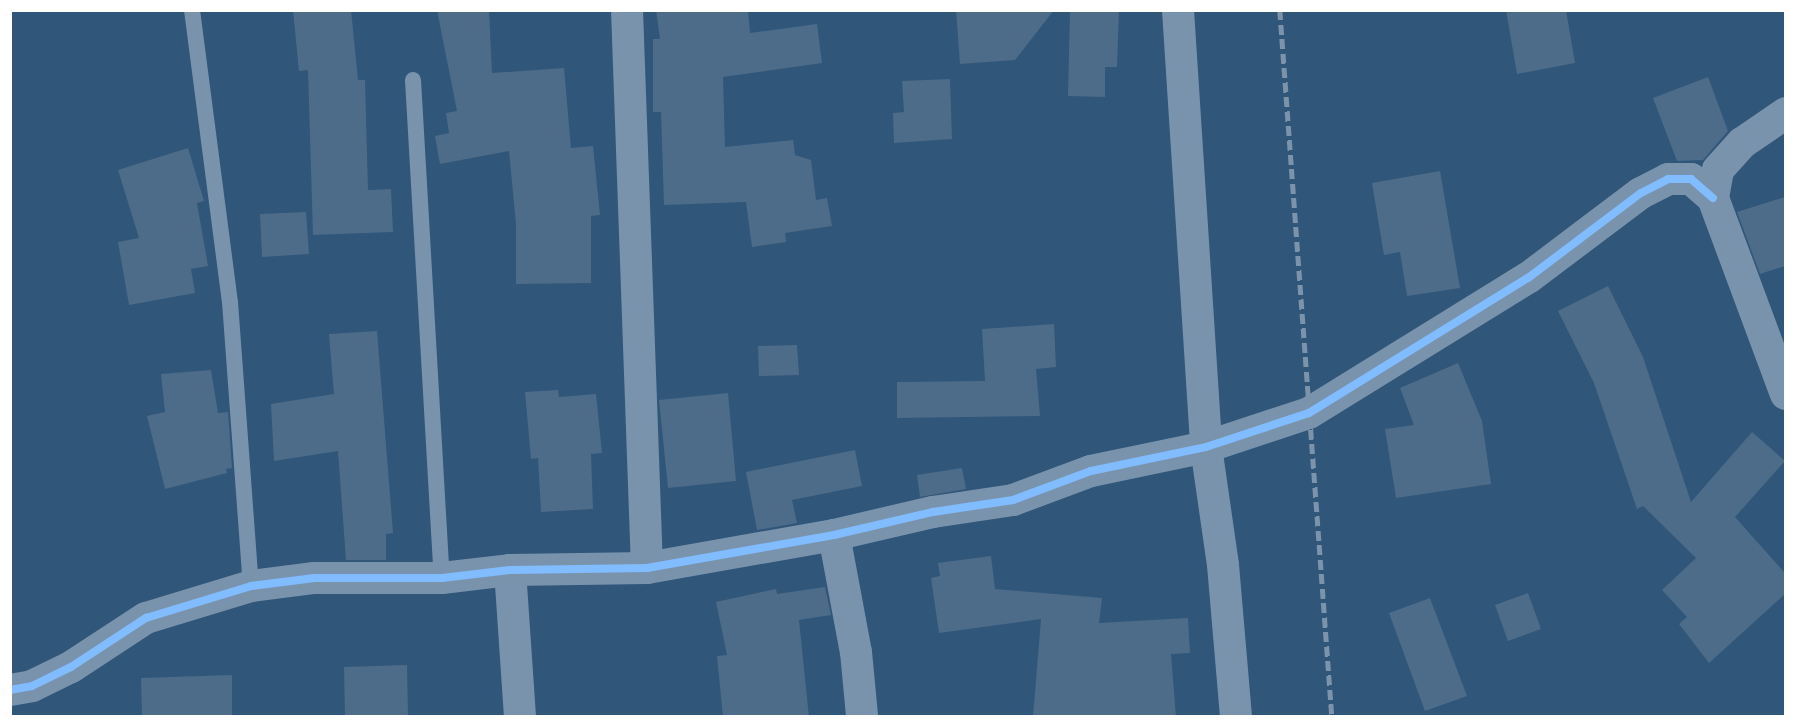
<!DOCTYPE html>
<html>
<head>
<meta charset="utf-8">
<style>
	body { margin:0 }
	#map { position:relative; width:1796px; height:727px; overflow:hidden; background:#30567a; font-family:"DejaVu Sans",sans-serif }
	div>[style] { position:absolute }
	.building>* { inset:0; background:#4d6c89 }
	.service>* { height:16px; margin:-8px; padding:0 8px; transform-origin:8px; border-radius:8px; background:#7a93ad }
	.minor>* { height:32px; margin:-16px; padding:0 16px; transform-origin:16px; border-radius:16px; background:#7a93ad }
	.rail>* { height:4.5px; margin-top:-2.25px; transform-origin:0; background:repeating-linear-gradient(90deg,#7b93ab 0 10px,transparent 0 14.5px) }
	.cycleway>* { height:8px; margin:-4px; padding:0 4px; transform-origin:4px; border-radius:4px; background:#80bcff }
	span { translate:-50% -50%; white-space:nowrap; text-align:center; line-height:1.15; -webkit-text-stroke:4.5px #115799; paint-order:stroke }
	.frame { position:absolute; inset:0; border:12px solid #fff; pointer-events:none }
</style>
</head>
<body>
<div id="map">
	<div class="building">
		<i style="clip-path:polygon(293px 10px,351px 10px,358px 80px,365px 80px,368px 190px,391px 189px,393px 232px,313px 235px,308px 70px,299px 71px)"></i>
		<i style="clip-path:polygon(437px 10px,489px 10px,492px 73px,564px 68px,571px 148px,593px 146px,600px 215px,591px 216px,591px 283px,516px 284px,516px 224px,509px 151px,440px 164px,435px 136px,449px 133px,446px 113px,457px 111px)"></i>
		<i style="clip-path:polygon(656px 10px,748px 10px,750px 33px,817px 24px,822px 63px,723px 77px,725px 147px,793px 140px,795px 155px,811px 160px,816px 200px,827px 198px,832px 226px,785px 233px,786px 242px,752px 247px,746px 202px,664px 205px,661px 112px,653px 112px,653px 39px,660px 39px)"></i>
		<i style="clip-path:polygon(956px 10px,1054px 10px,1015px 60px,960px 64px)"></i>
		<i style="clip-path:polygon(1070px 10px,1119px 10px,1117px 67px,1105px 67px,1105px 97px,1068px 96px)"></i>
		<i style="clip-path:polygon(1506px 10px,1566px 10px,1575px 63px,1517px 74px)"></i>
		<i style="clip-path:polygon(1708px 77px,1728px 131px,1703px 160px,1677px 161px,1653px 98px)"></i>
		<i style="clip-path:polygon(950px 79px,952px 139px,894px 143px,893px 113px,904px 112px,902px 81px)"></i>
		<i style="clip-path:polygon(188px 148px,204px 201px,197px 203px,208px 266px,191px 269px,195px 293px,129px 305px,118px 242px,139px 238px,118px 170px)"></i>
		<i style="clip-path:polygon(1440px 171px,1460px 288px,1407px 296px,1400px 252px,1384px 255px,1372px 183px)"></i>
		<i style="clip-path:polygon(1785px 197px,1785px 266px,1760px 274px,1737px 212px)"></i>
		<i style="clip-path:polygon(306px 212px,309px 254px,262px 257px,260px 214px)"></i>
		<i style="clip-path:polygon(1608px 286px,1643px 357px,1691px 502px,1752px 432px,1785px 461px,1735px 517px,1785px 573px,1785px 594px,1709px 663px,1679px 624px,1687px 617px,1662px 590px,1696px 558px,1643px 506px,1637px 509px,1594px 383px,1558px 311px)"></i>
		<i style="clip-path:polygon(1054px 324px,1056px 367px,1036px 369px,1040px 416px,897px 418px,897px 382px,985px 381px,982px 329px)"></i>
		<i style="clip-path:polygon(377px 331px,393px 533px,386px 534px,386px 560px,346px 560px,338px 451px,274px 461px,271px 404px,334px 394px,329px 334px)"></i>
		<i style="clip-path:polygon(797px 345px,799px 375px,759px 376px,758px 346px)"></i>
		<i style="clip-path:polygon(1458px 363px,1482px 421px,1491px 484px,1396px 498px,1385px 429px,1414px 425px,1400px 388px)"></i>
		<i style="clip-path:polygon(211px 370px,218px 413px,228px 412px,232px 468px,226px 469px,227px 473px,165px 489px,147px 416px,165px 412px,161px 374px)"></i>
		<i style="clip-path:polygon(558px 390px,559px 397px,596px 394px,602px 453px,591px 454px,593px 509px,541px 512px,538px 458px,531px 459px,525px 392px)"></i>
		<i style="clip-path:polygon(728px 393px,736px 481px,668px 488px,659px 400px)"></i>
		<i style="clip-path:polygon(855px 450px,862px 486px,792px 500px,797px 523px,757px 530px,746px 472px)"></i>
		<i style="clip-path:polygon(962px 468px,966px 489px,920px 497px,917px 475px)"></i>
		<i style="clip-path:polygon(991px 556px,995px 589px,1102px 598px,1099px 623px,1188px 618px,1190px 653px,1171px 654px,1176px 717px,1033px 717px,1041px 619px,939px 633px,931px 578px,940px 576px,938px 563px)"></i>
		<i style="clip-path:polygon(825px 587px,831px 615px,799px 620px,809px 717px,723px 717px,717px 656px,727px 655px,716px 602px,776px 589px,777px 594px)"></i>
		<i style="clip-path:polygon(1528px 593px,1541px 629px,1508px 641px,1495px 605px)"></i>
		<i style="clip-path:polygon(1430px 598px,1467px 696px,1425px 711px,1389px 613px)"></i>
		<i style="clip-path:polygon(407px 665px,408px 717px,345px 717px,344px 667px)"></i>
		<i style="clip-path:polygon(232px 675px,232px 717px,142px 717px,141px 678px)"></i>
	</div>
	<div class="service">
		<i style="left:192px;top:10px;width:294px;rotate:82.6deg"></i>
		<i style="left:230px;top:302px;width:285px;rotate:85.8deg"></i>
		<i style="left:413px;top:80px;width:499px;rotate:86.7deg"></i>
	</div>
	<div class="minor">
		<i style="left:627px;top:10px;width:558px;rotate:87.95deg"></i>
		<i style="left:1178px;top:10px;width:438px;rotate:86.3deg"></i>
		<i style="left:1206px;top:447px;width:119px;rotate:81.8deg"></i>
		<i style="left:1223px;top:565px;width:152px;rotate:85.1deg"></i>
		<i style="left:1786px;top:113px;width:53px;rotate:145.7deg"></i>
		<i style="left:1742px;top:143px;width:36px;rotate:132deg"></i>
		<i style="left:1718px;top:170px;width:28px;rotate:100deg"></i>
		<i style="left:1713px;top:198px;width:209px;rotate:69.6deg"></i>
		<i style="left:834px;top:535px;width:119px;rotate:79.4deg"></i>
		<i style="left:856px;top:652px;width:64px;rotate:84.6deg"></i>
		<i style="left:510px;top:570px;width:146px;rotate:86.1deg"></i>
		<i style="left:10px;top:690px;width:22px;rotate:-10deg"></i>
		<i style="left:32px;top:686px;width:43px;rotate:-26deg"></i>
		<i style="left:71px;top:667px;width:90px;rotate:-33.2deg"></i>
		<i style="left:146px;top:618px;width:110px;rotate:-16.9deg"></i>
		<i style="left:251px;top:586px;width:64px;rotate:-7.2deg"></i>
		<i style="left:314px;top:578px;width:128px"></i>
		<i style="left:442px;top:578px;width:68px;rotate:-6.7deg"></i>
		<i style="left:510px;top:570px;width:137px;rotate:-0.8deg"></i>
		<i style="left:647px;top:568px;width:190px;rotate:-10deg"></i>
		<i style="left:834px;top:535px;width:102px;rotate:-13.1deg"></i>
		<i style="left:933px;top:512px;width:81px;rotate:-8.5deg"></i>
		<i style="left:1013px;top:500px;width:83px;rotate:-20.4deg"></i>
		<i style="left:1091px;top:471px;width:117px;rotate:-11.8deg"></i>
		<i style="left:1206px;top:447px;width:108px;rotate:-18.3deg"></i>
		<i style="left:1309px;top:413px;width:257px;rotate:-31.7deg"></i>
		<i style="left:1528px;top:278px;width:141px;rotate:-37deg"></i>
		<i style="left:1641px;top:193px;width:30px;rotate:-27deg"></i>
		<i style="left:1668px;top:179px;width:23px"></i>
		<i style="left:1691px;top:179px;width:29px;rotate:41deg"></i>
	</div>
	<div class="rail">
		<i style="left:1280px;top:10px;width:708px;rotate:85.79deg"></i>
	</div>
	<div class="cycleway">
		<i style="left:10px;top:690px;width:22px;rotate:-10deg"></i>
		<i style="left:32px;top:686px;width:43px;rotate:-26deg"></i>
		<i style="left:71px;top:667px;width:90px;rotate:-33.2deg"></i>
		<i style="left:146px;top:618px;width:110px;rotate:-16.9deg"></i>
		<i style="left:251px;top:586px;width:64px;rotate:-7.2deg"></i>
		<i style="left:314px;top:578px;width:128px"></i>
		<i style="left:442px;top:578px;width:68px;rotate:-6.7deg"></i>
		<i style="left:510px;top:570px;width:137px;rotate:-0.8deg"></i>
		<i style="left:647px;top:568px;width:190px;rotate:-10deg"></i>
		<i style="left:834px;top:535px;width:102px;rotate:-13.1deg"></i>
		<i style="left:933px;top:512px;width:81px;rotate:-8.5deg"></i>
		<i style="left:1013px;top:500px;width:83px;rotate:-20.4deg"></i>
		<i style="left:1091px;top:471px;width:117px;rotate:-11.8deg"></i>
		<i style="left:1206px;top:447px;width:108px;rotate:-18.3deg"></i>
		<i style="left:1309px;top:413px;width:257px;rotate:-31.7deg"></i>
		<i style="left:1528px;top:278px;width:141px;rotate:-37deg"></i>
		<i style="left:1641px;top:193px;width:30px;rotate:-27deg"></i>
		<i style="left:1668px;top:179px;width:23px"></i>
		<i style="left:1691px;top:179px;width:29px;rotate:41deg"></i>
	</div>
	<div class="frame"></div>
</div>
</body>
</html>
